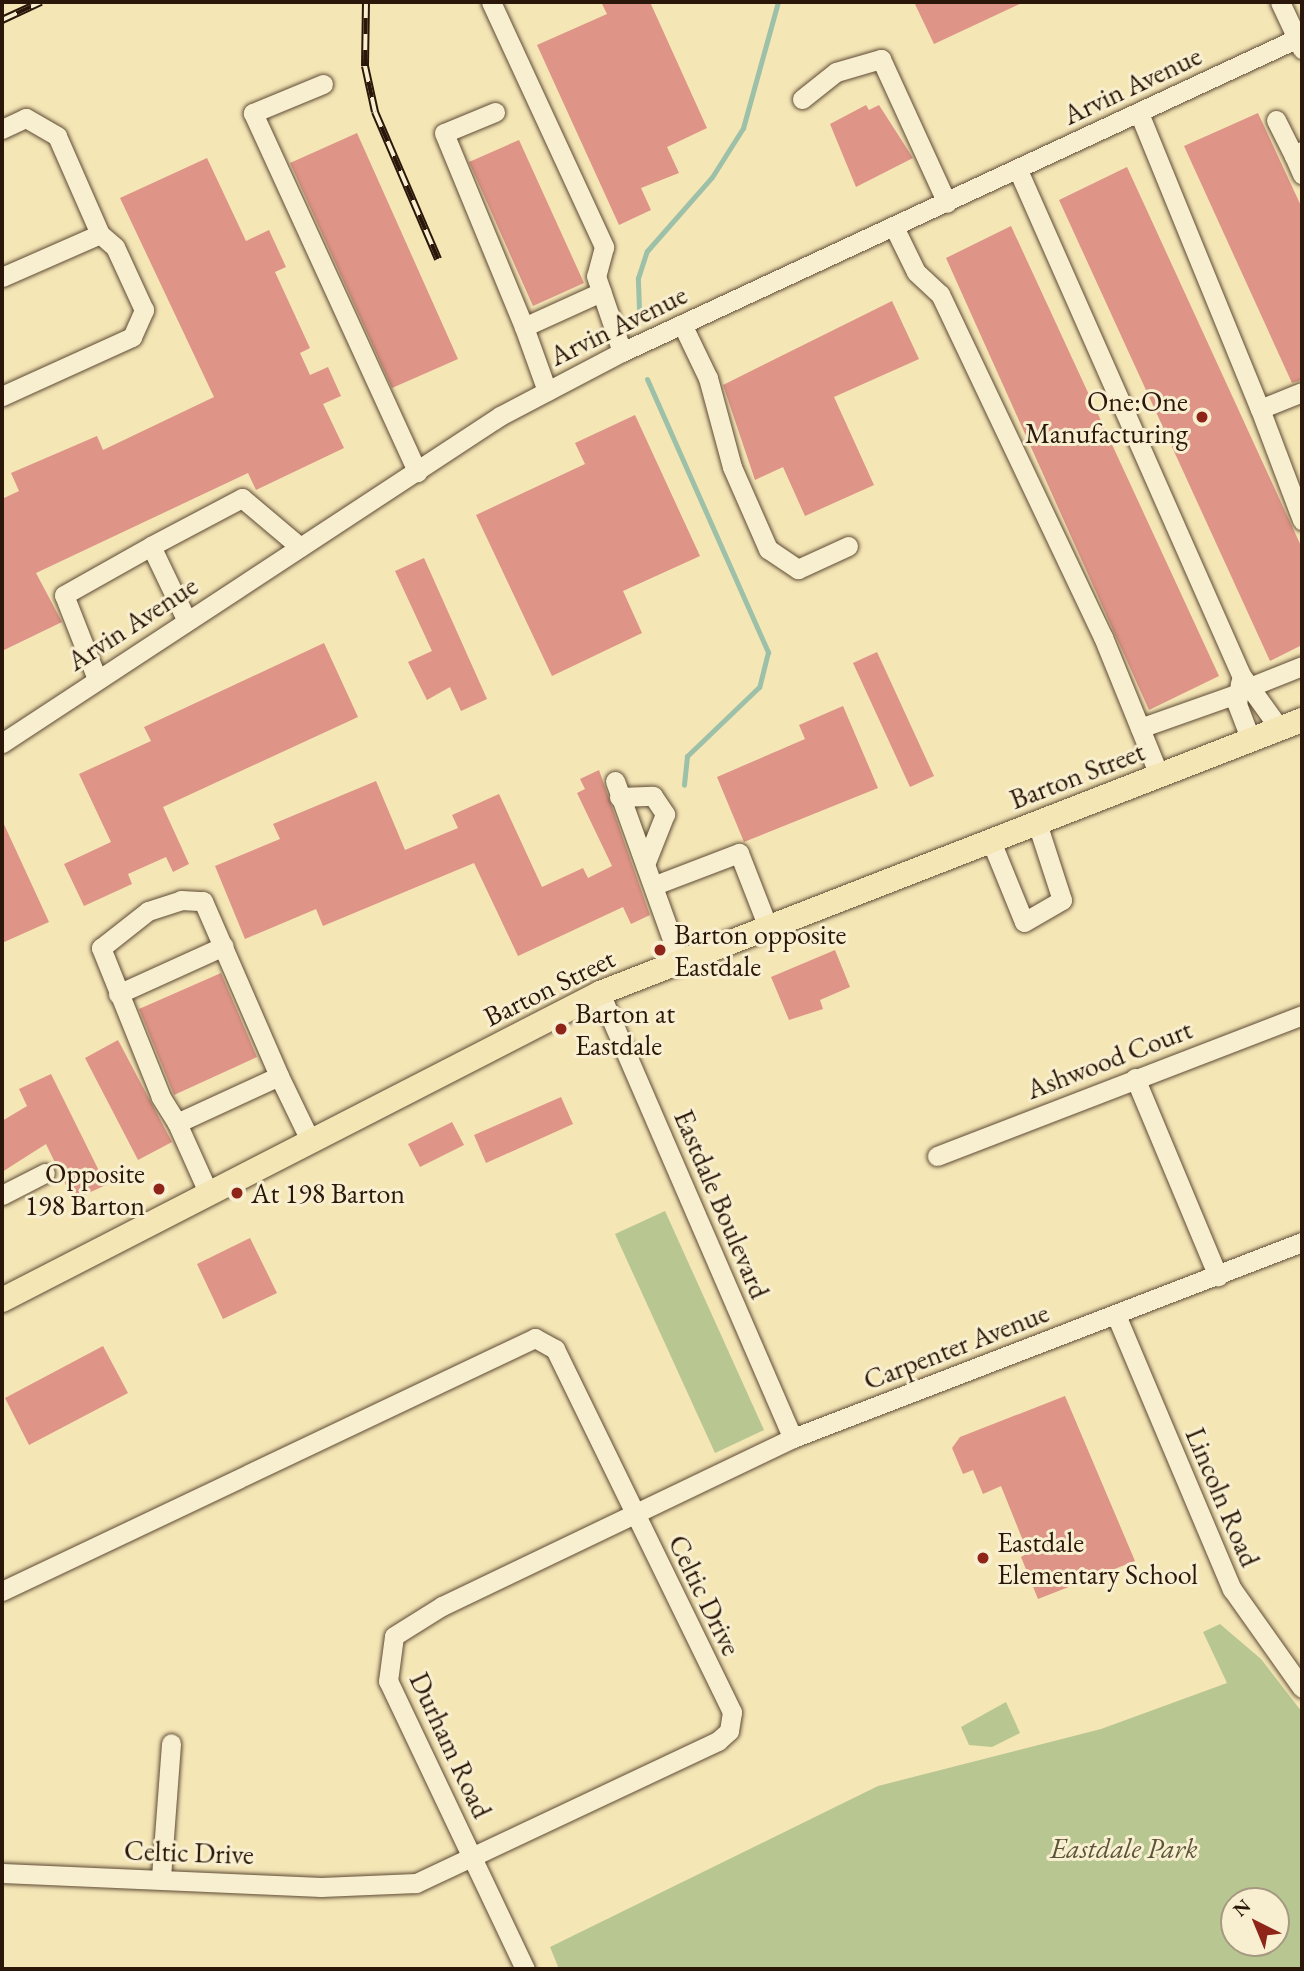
<!DOCTYPE html>
<html>
<head>
<meta charset="utf-8">
<style>
	body { margin:0 }
	#map { position:relative; width:1304px; height:1971px; overflow:hidden; background:#f5e6b6; font-family:"EB Garamond",serif }
	div>[style] { position:absolute }
	.green>* { inset:0; background:#b8c691 }
	.stream>* { height:5px; margin:-2.5px; padding:0 2.5px; transform-origin:2.5px; border-radius:2.5px; background:#9dc0a8 }
	.building>* { inset:0; background:#de9487 }
	.roads { filter:drop-shadow(0 0 2px #5e4b35) drop-shadow(0 0 2px #5e4b35) }
	.minor>* { height:19px; margin:-9.5px; padding:0 9.5px; transform-origin:9.5px; border-radius:9.5px; background:#f8efd0 }
	.major>* { height:24px; margin:-12px; padding:0 12px; transform-origin:12px; border-radius:12px; background:#f5e6b6 }
	.rail>* { height:8px; margin-top:-4px; transform-origin:0; background:repeating-linear-gradient(90deg,#f8efd0 0 16px,#2b170a 0 32px); box-sizing:border-box; border-block:2px solid #2b170a }
	.dots>* { width:19px; height:19px; translate:-50% -50%; box-sizing:border-box; border:4px solid #f8efd0; border-radius:50% }
	span { translate:-50% -50%; white-space:nowrap; text-align:center; line-height:1.15; -webkit-text-stroke:6px #f8efd0; paint-order:stroke }
	.street-label { font-size:28px; color:#2b170a }
	.poi-label { font-size:28px; color:#2b170a }
	.right { translate:-100% -50%; text-align:right }
	.left { translate:0 -50%; text-align:left }
	.park-label { font-size:28px; color:#5c5439; font-style:italic }
	.frame { position:absolute; inset:0; border:4px solid #2b170a; pointer-events:none }
	.north { position:absolute; left:1220px; top:1887px; width:70px; height:70px; box-sizing:border-box; background:#f8efd0; border:2px solid #a69981; border-radius:50%; rotate:317deg; font-size:19px; font-weight:700; line-height:28px; text-align:center; color:#2b170a }
	.north::after { content:''; display:block; margin:auto; width:24px; height:32px; background:#8f2418; clip-path:polygon(50% 0,100% 100%,50% 72%,0 100%) }
</style>
</head>
<body>
<div id="map">
	<div class="green">
		<i style="clip-path:polygon(665px 1211px,764px 1430px,715px 1453px,615px 1234px)"></i>
		<i style="clip-path:polygon(evenodd,1220px 1624px,1261px 1659px,1302px 1712px,1302px 1969px,559px 1969px,550px 1947px,878px 1786px,1101px 1729px,1227px 1683px,1203px 1632px,1220px 1624px,1276px 1901px,1276px 1943px,1234px 1943px,1234px 1901px,1276px 1901px)"></i>
		<i style="clip-path:polygon(1006px 1702px,1020px 1733px,992px 1747px,969px 1745px,961px 1727px)"></i>
	</div>
	<div class="stream">
		<i style="left:639px;top:310px;width:32px;rotate:-92deg"></i>
		<i style="left:638px;top:278px;width:28px;rotate:-72deg"></i>
		<i style="left:647px;top:251px;width:98px;rotate:-48.7deg"></i>
		<i style="left:712px;top:177px;width:58px;rotate:-57.7deg"></i>
		<i style="left:743px;top:128px;width:131px;rotate:-74.5deg"></i>
		<i style="left:647px;top:379px;width:299px;rotate:66.1deg"></i>
		<i style="left:768px;top:652px;width:36px;rotate:104deg"></i>
		<i style="left:759px;top:687px;width:100px;rotate:136.2deg"></i>
		<i style="left:687px;top:756px;width:29px;rotate:96deg"></i>
	</div>
	<div class="building">
		<i style="clip-path:polygon(601px 2px,650px 2px,707px 128px,667px 147px,679px 173px,641px 188px,651px 210px,619px 225px,537px 45px,607px 14px)"></i>
		<i style="clip-path:polygon(914px 2px,1024px 2px,934px 44px)"></i>
		<i style="clip-path:polygon(866px 105px,869px 110px,879px 105px,913px 158px,856px 187px,830px 124px)"></i>
		<i style="clip-path:polygon(1258px 113px,1302px 208px,1302px 380px,1292px 383px,1184px 146px)"></i>
		<i style="clip-path:polygon(357px 133px,458px 359px,392px 388px,290px 163px)"></i>
		<i style="clip-path:polygon(519px 140px,584px 283px,533px 306px,469px 162px)"></i>
		<i style="clip-path:polygon(207px 158px,246px 241px,269px 230px,286px 267px,275px 272px,310px 348px,300px 353px,310px 375px,328px 367px,341px 396px,323px 404px,344px 448px,256px 490px,248px 473px,36px 573px,62px 622px,2px 651px,2px 499px,19px 491px,11px 473px,97px 436px,103px 450px,214px 397px,120px 198px)"></i>
		<i style="clip-path:polygon(1127px 167px,1302px 548px,1302px 645px,1270px 661px,1059px 200px)"></i>
		<i style="clip-path:polygon(1011px 226px,1219px 676px,1149px 710px,946px 258px)"></i>
		<i style="clip-path:polygon(892px 301px,919px 359px,834px 397px,874px 485px,805px 516px,783px 467px,755px 480px,723px 385px)"></i>
		<i style="clip-path:polygon(635px 415px,700px 556px,623px 591px,642px 633px,552px 676px,476px 515px,585px 464px,575px 443px)"></i>
		<i style="clip-path:polygon(424px 558px,487px 699px,461px 711px,450px 687px,427px 700px,408px 662px,432px 651px,395px 571px)"></i>
		<i style="clip-path:polygon(324px 643px,358px 717px,163px 807px,189px 864px,173px 872px,166px 857px,128px 874px,132px 884px,84px 906px,64px 864px,111px 842px,79px 774px,151px 741px,144px 727px)"></i>
		<i style="clip-path:polygon(877px 652px,934px 776px,910px 787px,853px 663px)"></i>
		<i style="clip-path:polygon(843px 706px,878px 788px,744px 842px,717px 777px,805px 739px,799px 725px)"></i>
		<i style="clip-path:polygon(599px 770px,650px 915px,631px 924px,623px 907px,518px 956px,474px 863px,323px 926px,316px 909px,245px 939px,215px 866px,280px 839px,273px 824px,376px 781px,405px 850px,458px 828px,452px 815px,499px 794px,542px 887px,583px 868px,588px 878px,612px 866px,577px 793px,585px 789px,580px 779px)"></i>
		<i style="clip-path:polygon(2px 820px,49px 922px,2px 943px)"></i>
		<i style="clip-path:polygon(835px 950px,850px 987px,820px 1000px,823px 1009px,789px 1020px,771px 977px)"></i>
		<i style="clip-path:polygon(221px 973px,257px 1057px,174px 1095px,139px 1009px)"></i>
		<i style="clip-path:polygon(118px 1040px,172px 1142px,138px 1160px,85px 1058px)"></i>
		<i style="clip-path:polygon(51px 1074px,106px 1185px,73px 1200px,46px 1144px,2px 1172px,2px 1121px,27px 1106px,19px 1089px)"></i>
		<i style="clip-path:polygon(561px 1097px,573px 1124px,486px 1163px,474px 1135px)"></i>
		<i style="clip-path:polygon(452px 1122px,464px 1145px,420px 1167px,408px 1144px)"></i>
		<i style="clip-path:polygon(250px 1238px,277px 1293px,223px 1319px,197px 1264px)"></i>
		<i style="clip-path:polygon(103px 1346px,128px 1393px,29px 1445px,5px 1398px)"></i>
		<i style="clip-path:polygon(1065px 1396px,1135px 1561px,1038px 1599px,1021px 1557px,1028px 1553px,1001px 1486px,983px 1494px,973px 1470px,963px 1474px,952px 1448px,960px 1437px)"></i>
	</div>
	<div class="roads">
		<div class="minor">
			<i style="left:491px;top:2px;width:270px;rotate:65.2deg"></i>
			<i style="left:604px;top:247px;width:30px;rotate:105deg"></i>
			<i style="left:596px;top:276px;width:80px;rotate:71.1deg"></i>
			<i style="left:1280px;top:2px;width:52px;rotate:64.9deg"></i>
			<i style="left:323px;top:84px;width:76px;rotate:157.5deg"></i>
			<i style="left:253px;top:113px;width:395px;rotate:65.4deg"></i>
			<i style="left:802px;top:99px;width:43px;rotate:-38.5deg"></i>
			<i style="left:836px;top:72px;width:47px;rotate:-16.1deg"></i>
			<i style="left:881px;top:59px;width:158px;rotate:65.4deg"></i>
			<i style="left:495px;top:112px;width:55px;rotate:157.6deg"></i>
			<i style="left:444px;top:133px;width:210px;rotate:67.6deg"></i>
			<i style="left:1139px;top:113px;width:320px;rotate:67.8deg"></i>
			<i style="left:1260px;top:409px;width:45px;rotate:-22deg"></i>
			<i style="left:1276px;top:120px;width:40px;rotate:63.4deg"></i>
			<i style="left:1294px;top:156px;width:9px;rotate:-32deg"></i>
			<i style="left:2px;top:129px;width:26px;rotate:-25deg"></i>
			<i style="left:26px;top:118px;width:36px;rotate:30deg"></i>
			<i style="left:57px;top:136px;width:107px;rotate:66.3deg"></i>
			<i style="left:100px;top:234px;width:107px;rotate:156.3deg"></i>
			<i style="left:1294px;top:156px;width:20px;rotate:66deg"></i>
			<i style="left:1018px;top:170px;width:552px;rotate:66.17deg"></i>
			<i style="left:1241px;top:675px;width:67px;rotate:54.2deg"></i>
			<i style="left:894px;top:227px;width:50px;rotate:63.9deg"></i>
			<i style="left:916px;top:272px;width:33px;rotate:43deg"></i>
			<i style="left:940px;top:294px;width:380px;rotate:64.6deg"></i>
			<i style="left:1103px;top:637px;width:149px;rotate:67.9deg"></i>
			<i style="left:682px;top:324px;width:60px;rotate:64.3deg"></i>
			<i style="left:708px;top:378px;width:92px;rotate:74.9deg"></i>
			<i style="left:732px;top:467px;width:90px;rotate:66.3deg"></i>
			<i style="left:768px;top:549px;width:36px;rotate:34deg"></i>
			<i style="left:798px;top:569px;width:55px;rotate:-24.7deg"></i>
			<i style="left:547px;top:391px;width:68px;rotate:-109.8deg"></i>
			<i style="left:524px;top:327px;width:85px;rotate:-24.4deg"></i>
			<i style="left:2px;top:396px;width:143px;rotate:-24.4deg"></i>
			<i style="left:132px;top:337px;width:30px;rotate:-66deg"></i>
			<i style="left:144px;top:310px;width:69px;rotate:-114.7deg"></i>
			<i style="left:115px;top:247px;width:20px;rotate:-139deg"></i>
			<i style="left:1260px;top:409px;width:119px;rotate:69.3deg"></i>
			<i style="left:151px;top:546px;width:103px;rotate:-27.8deg"></i>
			<i style="left:242px;top:498px;width:76px;rotate:40.2deg"></i>
			<i style="left:97px;top:679px;width:90px;rotate:-111.4deg"></i>
			<i style="left:64px;top:595px;width:100px;rotate:-29.4deg"></i>
			<i style="left:151px;top:546px;width:83px;rotate:64.4deg"></i>
			<i style="left:1240px;top:683px;width:21px;rotate:98deg"></i>
			<i style="left:1237px;top:704px;width:39px;rotate:69deg"></i>
			<i style="left:1252px;top:686px;width:54px;rotate:-21.8deg"></i>
			<i style="left:1140px;top:728px;width:105px;rotate:-19.5deg"></i>
			<i style="left:2px;top:743px;width:596px;rotate:-33.29deg"></i>
			<i style="left:500px;top:416px;width:138px;rotate:-27.7deg"></i>
			<i style="left:622px;top:352px;width:750px;rotate:-24.92deg"></i>
			<i style="left:615px;top:781px;width:189px;rotate:70.2deg"></i>
			<i style="left:619px;top:797px;width:34px;rotate:-2deg"></i>
			<i style="left:653px;top:796px;width:22px;rotate:56deg"></i>
			<i style="left:665px;top:814px;width:52px;rotate:111.6deg"></i>
			<i style="left:991px;top:841px;width:87px;rotate:67.8deg"></i>
			<i style="left:1024px;top:922px;width:44px;rotate:-30.1deg"></i>
			<i style="left:1062px;top:900px;width:81px;rotate:-108deg"></i>
			<i style="left:655px;top:885px;width:90px;rotate:-20.9deg"></i>
			<i style="left:739px;top:853px;width:77px;rotate:68.7deg"></i>
			<i style="left:600px;top:993px;width:485px;rotate:66.6deg"></i>
			<i style="left:118px;top:994px;width:116px;rotate:-24.4deg"></i>
			<i style="left:1135px;top:1078px;width:215px;rotate:67.3deg"></i>
			<i style="left:177px;top:1123px;width:31px;rotate:-122deg"></i>
			<i style="left:161px;top:1097px;width:161px;rotate:-111.9deg"></i>
			<i style="left:101px;top:948px;width:60px;rotate:-38.2deg"></i>
			<i style="left:148px;top:911px;width:35px;rotate:-18deg"></i>
			<i style="left:181px;top:900px;width:22px;rotate:3deg"></i>
			<i style="left:203px;top:901px;width:191px;rotate:66.5deg"></i>
			<i style="left:937px;top:1156px;width:391px;rotate:-21.1deg"></i>
			<i style="left:208px;top:1192px;width:76px;rotate:-114.2deg"></i>
			<i style="left:177px;top:1123px;width:112px;rotate:-24.7deg"></i>
			<i style="left:279px;top:1076px;width:71px;rotate:64.2deg"></i>
			<i style="left:2px;top:1195px;width:48px;rotate:-27.1deg"></i>
			<i style="left:1116px;top:1315px;width:298px;rotate:67.1deg"></i>
			<i style="left:1232px;top:1589px;width:121px;rotate:54.7deg"></i>
			<i style="left:2px;top:1591px;width:590px;rotate:-25.39deg"></i>
			<i style="left:535px;top:1338px;width:23px;rotate:29deg"></i>
			<i style="left:555px;top:1349px;width:404px;rotate:64deg"></i>
			<i style="left:732px;top:1712px;width:19px;rotate:99deg"></i>
			<i style="left:729px;top:1731px;width:15px;rotate:138deg"></i>
			<i style="left:718px;top:1741px;width:334px;rotate:154.8deg"></i>
			<i style="left:416px;top:1883px;width:95px;rotate:177.6deg"></i>
			<i style="left:321px;top:1887px;width:319px;rotate:-177.5deg"></i>
			<i style="left:161px;top:1877px;width:134px;rotate:-85.7deg"></i>
			<i style="left:525px;top:1969px;width:319px;rotate:-115.4deg"></i>
			<i style="left:388px;top:1681px;width:45px;rotate:-82.4deg"></i>
			<i style="left:394px;top:1636px;width:57px;rotate:-32deg"></i>
			<i style="left:442px;top:1606px;width:389px;rotate:-25.6deg"></i>
			<i style="left:793px;top:1438px;width:545px;rotate:-21.06deg"></i>
		</div>
		<div class="major">
			<i style="left:2px;top:1300px;width:672px;rotate:-27.17deg"></i>
			<i style="left:600px;top:993px;width:753px;rotate:-21.25deg"></i>
		</div>
	</div>
	<div class="rail">
		<i style="left:366px;top:2px;width:64px;rotate:90.9deg"></i>
		<i style="left:365px;top:66px;width:47px;rotate:77.7deg"></i>
		<i style="left:375px;top:112px;width:160px;rotate:66.8deg"></i>
		<i style="left:2px;top:20px;width:43px;rotate:-24.8deg"></i>
	</div>
	<div class="dots">
		<i style="left:1202px;top:417px;background:#8f2418"></i>
		<i style="left:660px;top:950px;background:#8f2418"></i>
		<i style="left:561px;top:1029px;background:#8f2418"></i>
		<i style="left:159px;top:1189px;background:#8f2418"></i>
		<i style="left:237px;top:1193px;background:#8f2418"></i>
		<i style="left:983px;top:1558px;background:#8f2418"></i>
	</div>
	<div class="street-label">
		<span style="left:1132px;top:85px;rotate:-25deg">Arvin Avenue</span>
		<span style="left:618px;top:325px;rotate:-26deg">Arvin Avenue</span>
		<span style="left:132px;top:623px;rotate:-33deg">Arvin Avenue</span>
		<span style="left:1077px;top:775px;rotate:-21deg">Barton Street</span>
		<span style="left:549px;top:987px;rotate:-26deg">Barton Street</span>
		<span style="left:1109px;top:1059px;rotate:-21deg">Ashwood Court</span>
		<span style="left:722px;top:1204px;rotate:67deg">Eastdale Boulevard</span>
		<span style="left:956px;top:1346px;rotate:-21deg">Carpenter Avenue</span>
		<span style="left:1223px;top:1497px;rotate:67deg">Lincoln Road</span>
		<span style="left:705px;top:1595px;rotate:64deg">Celtic Drive</span>
		<span style="left:451px;top:1745px;rotate:65deg">Durham Road</span>
		<span style="left:189px;top:1852px;rotate:2deg">Celtic Drive</span>
	</div>
	<div class="poi-label">
		<span class="right" style="left:1188px;top:417px">One:One<br>Manufacturing</span>
		<span class="left" style="left:674px;top:950px">Barton opposite<br>Eastdale</span>
		<span class="left" style="left:575px;top:1029px">Barton at<br>Eastdale</span>
		<span class="right" style="left:145px;top:1189px">Opposite<br>198 Barton</span>
		<span class="left" style="left:251px;top:1193px">At 198 Barton</span>
		<span class="left" style="left:997px;top:1558px">Eastdale<br>Elementary School</span>
	</div>
	<div class="park-label">
		<span style="left:1124px;top:1848px">Eastdale Park</span>
	</div>
	<div class="frame"></div>
	<div class="north">N</div>
</div>
</body>
</html>
